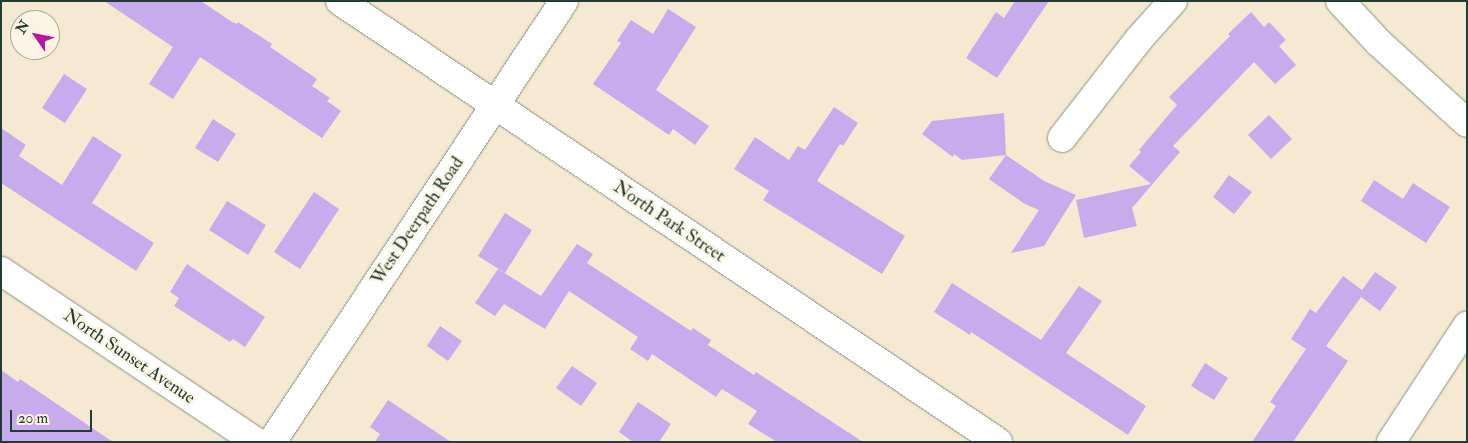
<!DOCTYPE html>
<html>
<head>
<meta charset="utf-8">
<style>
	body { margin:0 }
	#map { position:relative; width:1468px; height:443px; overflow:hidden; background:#f5ead1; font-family:"IM FELL Double Pica",serif }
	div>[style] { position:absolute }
	.building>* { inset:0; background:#c7abec }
	.roads { filter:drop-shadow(0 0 1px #8a9482) drop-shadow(0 0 1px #8a9482) }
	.minor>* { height:28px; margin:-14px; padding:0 14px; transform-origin:14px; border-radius:14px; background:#fff }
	span { translate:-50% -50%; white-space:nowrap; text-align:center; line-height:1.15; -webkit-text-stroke:5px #fcf5e5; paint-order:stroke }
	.street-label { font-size:18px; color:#1f3d34 }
	.frame { position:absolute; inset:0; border:2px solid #1f3d34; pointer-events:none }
	.north { position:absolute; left:10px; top:10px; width:50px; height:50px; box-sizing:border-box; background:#fcf5e5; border:1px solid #a4ab9e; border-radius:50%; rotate:303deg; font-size:14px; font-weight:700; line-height:20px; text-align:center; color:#1f3d34 }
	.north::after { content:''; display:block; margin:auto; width:18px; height:22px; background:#b5179e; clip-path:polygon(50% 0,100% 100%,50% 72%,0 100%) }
	.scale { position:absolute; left:10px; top:410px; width:82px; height:22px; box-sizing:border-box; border:2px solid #1f3d34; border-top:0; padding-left:6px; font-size:15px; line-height:18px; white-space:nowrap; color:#1f3d34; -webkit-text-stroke:4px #fcf5e5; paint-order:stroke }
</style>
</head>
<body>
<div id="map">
	<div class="building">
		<i style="clip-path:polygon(104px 1px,201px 1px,232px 22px,237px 24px,238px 22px,272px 44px,270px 47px,317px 79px,312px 86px,330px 98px,327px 101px,341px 111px,322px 138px,200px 57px,173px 99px,149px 84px,173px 47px)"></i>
		<i style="clip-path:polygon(1015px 1px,1049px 1px,997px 78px,966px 58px,996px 12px,1004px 18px)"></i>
		<i style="clip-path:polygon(668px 9px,696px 27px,656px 90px,709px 126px,695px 145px,673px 129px,669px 135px,593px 84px,621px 43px,617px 41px,631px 20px,653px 34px)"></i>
		<i style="clip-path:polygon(1251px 12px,1264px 27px,1269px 22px,1286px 40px,1279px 46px,1296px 65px,1275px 84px,1254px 62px,1173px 146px,1180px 152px,1132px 208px,1137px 226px,1084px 238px,1076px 200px,1151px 184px,1129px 166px,1141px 152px,1139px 150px,1177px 105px,1169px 97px,1230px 36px,1228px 34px)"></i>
		<i style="clip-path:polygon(64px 74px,87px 89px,65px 123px,42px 108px)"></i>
		<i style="clip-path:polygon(834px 107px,858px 123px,843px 146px,840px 144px,817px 181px,905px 236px,882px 274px,763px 200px,769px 191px,734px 169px,755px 137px,789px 160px,798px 146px,805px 150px)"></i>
		<i style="clip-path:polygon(1004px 113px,1006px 155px,1044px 181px,1076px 195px,1044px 246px,1011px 253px,1039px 210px,1025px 204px,989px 179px,1006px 155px,962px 160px,954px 154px,953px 157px,922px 134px,932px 121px)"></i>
		<i style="clip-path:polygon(1269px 115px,1292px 139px,1271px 159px,1248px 135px)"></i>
		<i style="clip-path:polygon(213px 119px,236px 134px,218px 162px,195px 148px)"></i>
		<i style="clip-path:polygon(1px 128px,26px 145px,19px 156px,62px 185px,93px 136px,122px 155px,92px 203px,154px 243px,136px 271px,1px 183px)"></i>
		<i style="clip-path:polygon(1229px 175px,1252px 192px,1234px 214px,1213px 197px)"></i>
		<i style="clip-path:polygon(1374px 180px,1403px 199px,1413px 183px,1450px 207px,1426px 243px,1361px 201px)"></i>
		<i style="clip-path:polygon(314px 192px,339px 209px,300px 269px,274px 252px)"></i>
		<i style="clip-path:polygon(227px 201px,266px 225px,248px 255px,209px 230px)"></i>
		<i style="clip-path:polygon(505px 213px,532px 230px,505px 273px,478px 256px)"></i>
		<i style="clip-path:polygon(577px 244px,593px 254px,587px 263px,691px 331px,693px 328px,711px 340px,708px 345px,754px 375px,756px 372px,863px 442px,777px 442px,748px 424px,757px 411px,722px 389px,716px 397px,652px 354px,648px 361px,630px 349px,638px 337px,569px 291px,545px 329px,504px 304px,495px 316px,475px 303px,498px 269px,541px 296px)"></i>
		<i style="clip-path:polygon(187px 264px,265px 317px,245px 347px,233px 339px,230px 342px,174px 306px,179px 298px,170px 292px)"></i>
		<i style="clip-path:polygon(1375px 272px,1397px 287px,1380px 311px,1361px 297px,1326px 346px,1348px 361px,1293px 442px,1252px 442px,1276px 406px,1270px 402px,1306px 349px,1291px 339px,1310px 309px,1316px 313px,1343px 276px,1362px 290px)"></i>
		<i style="clip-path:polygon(952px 283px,1041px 340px,1079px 286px,1102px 301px,1066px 353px,1146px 406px,1128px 435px,971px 332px,970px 335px,934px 312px)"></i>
		<i style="clip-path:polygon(440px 326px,462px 341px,448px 361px,427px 346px)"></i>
		<i style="clip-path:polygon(1205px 363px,1228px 378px,1214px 400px,1191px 386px)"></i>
		<i style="clip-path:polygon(572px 366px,597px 383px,581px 406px,556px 388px)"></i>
		<i style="clip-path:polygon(1px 370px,18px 382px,20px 379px,113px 442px,1px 442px)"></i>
		<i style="clip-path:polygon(388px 400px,451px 442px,375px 442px,380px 434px,370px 427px)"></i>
		<i style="clip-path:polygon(638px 402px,671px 424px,659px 442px,633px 442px,619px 432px)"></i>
	</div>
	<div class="roads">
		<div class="minor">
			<i style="left:340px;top:1px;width:792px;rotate:33.83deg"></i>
			<i style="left:1340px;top:1px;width:56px;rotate:47.2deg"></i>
			<i style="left:1378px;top:42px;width:120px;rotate:42.3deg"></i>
			<i style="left:1062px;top:138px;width:125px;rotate:-52.1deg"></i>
			<i style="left:1139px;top:39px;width:51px;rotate:-48.2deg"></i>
			<i style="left:1px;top:271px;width:307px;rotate:33.8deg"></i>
			<i style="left:272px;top:442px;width:529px;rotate:-56.49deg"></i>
			<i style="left:1391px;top:442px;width:139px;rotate:-56.8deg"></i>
		</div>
	</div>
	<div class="street-label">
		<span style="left:418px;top:221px;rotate:-56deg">West Deerpath Road</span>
		<span style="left:669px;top:222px;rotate:34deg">North Park Street</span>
		<span style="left:129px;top:357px;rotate:34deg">North Sunset Avenue</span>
	</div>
	<div class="frame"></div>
	<div class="north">N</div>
	<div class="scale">20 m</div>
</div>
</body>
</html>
